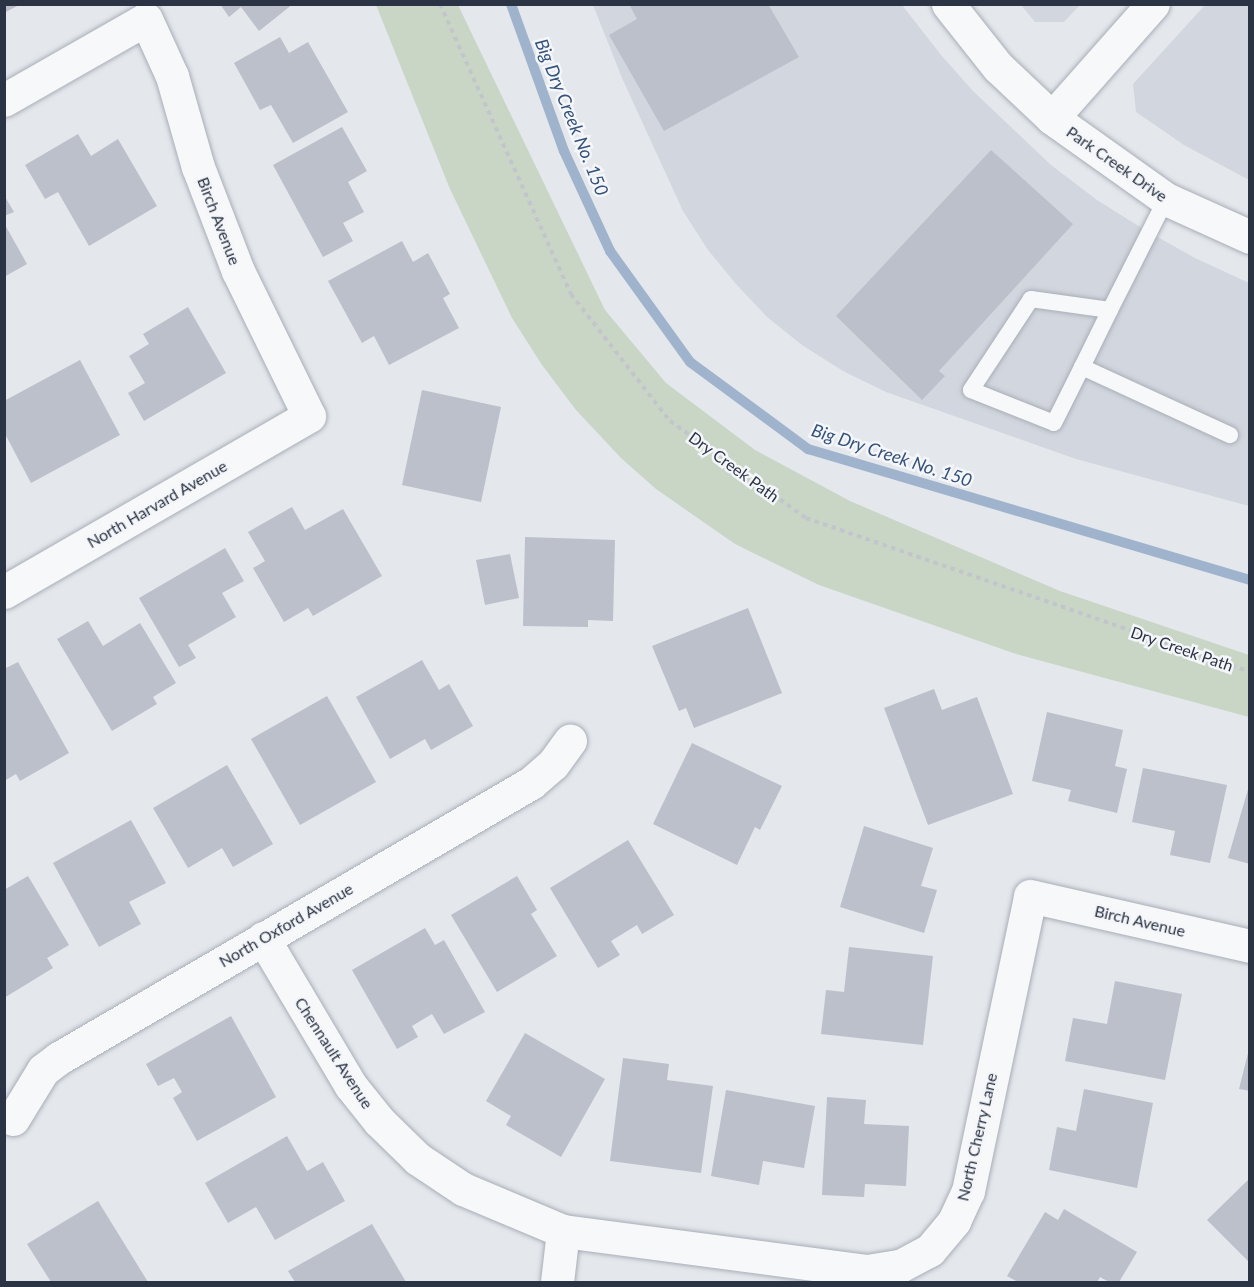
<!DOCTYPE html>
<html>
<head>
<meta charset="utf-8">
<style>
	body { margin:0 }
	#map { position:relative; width:1254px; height:1287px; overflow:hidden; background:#e4e7ec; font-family:Lato,sans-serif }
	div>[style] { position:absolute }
	.built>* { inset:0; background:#d2d6de }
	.green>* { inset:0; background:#c9d6c5 }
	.stream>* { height:10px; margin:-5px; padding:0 5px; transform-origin:5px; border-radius:5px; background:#9fb4cc }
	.building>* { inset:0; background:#bbc0ca }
	.path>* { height:4px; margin-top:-2px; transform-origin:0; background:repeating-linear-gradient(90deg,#c2c5cb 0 4.5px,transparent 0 9px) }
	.roads { filter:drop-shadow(0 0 2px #a9aeb7) drop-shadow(0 0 2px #a9aeb7) }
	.service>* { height:16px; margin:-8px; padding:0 8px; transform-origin:8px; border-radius:8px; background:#f7f8fa }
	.minor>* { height:33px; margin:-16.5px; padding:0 16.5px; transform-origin:16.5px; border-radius:16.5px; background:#f7f8fa }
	span { translate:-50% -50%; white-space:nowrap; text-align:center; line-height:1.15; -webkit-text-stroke:5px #f4f6f9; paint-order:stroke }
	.street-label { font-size:16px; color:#2b3445 }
	.water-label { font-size:18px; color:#34527a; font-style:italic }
	.frame { position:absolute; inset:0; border:6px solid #2b3445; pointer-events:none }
</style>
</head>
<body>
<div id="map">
	<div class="built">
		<i style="clip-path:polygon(593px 5px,902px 5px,941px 55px,973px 91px,1051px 165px,1097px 200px,1145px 230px,1195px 258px,1249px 283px,1249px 506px,1076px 459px,886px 392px,843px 371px,802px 345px,767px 317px,736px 284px,708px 250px,683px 211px,622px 78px)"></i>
		<i style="clip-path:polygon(1021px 5px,1080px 5px,1064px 22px,1035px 22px)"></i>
		<i style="clip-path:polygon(1205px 5px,1249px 5px,1249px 180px,1184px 145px,1136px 112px,1133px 84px)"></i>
	</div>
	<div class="green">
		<i style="clip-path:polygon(376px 5px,458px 5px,605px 310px,666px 383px,755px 450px,850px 501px,1060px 591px,1249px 655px,1249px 717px,1016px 654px,819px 585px,735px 544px,656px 489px,621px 458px,576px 410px,542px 365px,512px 318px,450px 189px)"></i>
	</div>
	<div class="stream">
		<i style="left:511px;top:4px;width:156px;rotate:70.2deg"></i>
		<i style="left:564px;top:151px;width:110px;rotate:65.3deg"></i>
		<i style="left:610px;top:251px;width:137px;rotate:54.2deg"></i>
		<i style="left:690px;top:362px;width:147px;rotate:36.4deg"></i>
		<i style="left:808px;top:449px;width:461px;rotate:16.5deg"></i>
	</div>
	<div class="building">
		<i style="clip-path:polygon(220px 4px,293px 4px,259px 31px,241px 7px,229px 17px)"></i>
		<i style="clip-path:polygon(629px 4px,768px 4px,799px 57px,664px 131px,609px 35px,637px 19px)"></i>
		<i style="clip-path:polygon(4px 5px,19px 5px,6px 12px)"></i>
		<i style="clip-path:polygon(280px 37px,289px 53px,308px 42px,348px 112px,293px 143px,271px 105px,260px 110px,234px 63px)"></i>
		<i style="clip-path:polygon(342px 127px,367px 171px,348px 182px,364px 212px,343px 223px,353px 241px,323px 257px,273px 165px)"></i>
		<i style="clip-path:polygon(78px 134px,91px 156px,118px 139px,157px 206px,89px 246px,58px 192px,45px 199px,25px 165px)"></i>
		<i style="clip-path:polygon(991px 150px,1073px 224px,939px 371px,945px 376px,922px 400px,836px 316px)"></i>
		<i style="clip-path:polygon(4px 195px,14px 212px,4px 216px)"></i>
		<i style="clip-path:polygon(4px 223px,27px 264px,4px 277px)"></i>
		<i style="clip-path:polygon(402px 241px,413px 262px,428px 253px,450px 294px,443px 298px,459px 328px,389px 365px,374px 336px,362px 343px,328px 281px)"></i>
		<i style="clip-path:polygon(188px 307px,226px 373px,144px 421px,128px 393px,145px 383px,129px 356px,149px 344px,143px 334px)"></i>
		<i style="clip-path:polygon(80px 360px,120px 435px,31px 483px,4px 432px,4px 401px)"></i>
		<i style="clip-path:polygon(422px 390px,501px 407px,481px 502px,402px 485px)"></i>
		<i style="clip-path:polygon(292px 507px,305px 530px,343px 509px,382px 576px,313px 616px,308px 608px,284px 622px,253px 568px,265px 561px,248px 532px)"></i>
		<i style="clip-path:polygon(525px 537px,615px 540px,613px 621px,588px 620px,588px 627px,523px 626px)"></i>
		<i style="clip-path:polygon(225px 548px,244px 581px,222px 593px,236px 617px,188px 645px,196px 658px,179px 667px,139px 598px)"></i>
		<i style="clip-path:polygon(510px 554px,519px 598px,485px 605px,476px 560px)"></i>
		<i style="clip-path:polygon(748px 608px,782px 693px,694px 728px,686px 708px,679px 711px,652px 646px)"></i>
		<i style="clip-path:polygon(88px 621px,103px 646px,140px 623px,176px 683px,153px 697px,157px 704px,112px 731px,57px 639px)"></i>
		<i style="clip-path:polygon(422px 660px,439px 690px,449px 684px,473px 726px,431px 750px,425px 739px,390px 759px,356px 697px)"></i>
		<i style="clip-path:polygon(18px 662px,69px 753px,20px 781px,16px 774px,4px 781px,4px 669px)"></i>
		<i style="clip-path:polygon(934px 689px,942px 710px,977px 697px,1013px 794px,928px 825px,884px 708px)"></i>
		<i style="clip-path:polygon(327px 696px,376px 782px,300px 825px,251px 739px)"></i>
		<i style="clip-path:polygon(1047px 712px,1123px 730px,1115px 766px,1127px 769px,1117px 813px,1068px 801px,1071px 790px,1032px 781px)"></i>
		<i style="clip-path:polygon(692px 743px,782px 786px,760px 830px,755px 827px,737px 865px,653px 824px)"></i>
		<i style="clip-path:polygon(227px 765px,273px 844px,233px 867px,222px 848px,188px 868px,153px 808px)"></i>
		<i style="clip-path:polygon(1143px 768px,1227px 785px,1210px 863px,1170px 855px,1175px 831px,1132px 822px)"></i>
		<i style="clip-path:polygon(1249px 786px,1250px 786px,1250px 864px,1228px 858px)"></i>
		<i style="clip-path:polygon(131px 820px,166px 883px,129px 902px,141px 924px,99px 947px,53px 863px)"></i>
		<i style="clip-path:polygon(864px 826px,933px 848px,921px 886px,937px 890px,924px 933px,840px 907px)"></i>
		<i style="clip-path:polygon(628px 840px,674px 915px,642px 934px,637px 925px,611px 941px,620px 955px,598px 968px,550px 888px)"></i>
		<i style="clip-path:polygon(28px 876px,69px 945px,47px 958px,53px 968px,4px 998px,4px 890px)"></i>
		<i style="clip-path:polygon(517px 876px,537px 910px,531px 914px,557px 956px,497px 992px,451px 915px)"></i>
		<i style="clip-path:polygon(425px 928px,435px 945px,444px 940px,485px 1012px,444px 1034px,432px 1014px,412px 1026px,418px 1037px,397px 1049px,352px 970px)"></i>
		<i style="clip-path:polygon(849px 947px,933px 956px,923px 1045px,821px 1034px,826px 990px,844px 992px)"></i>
		<i style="clip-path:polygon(1115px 981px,1182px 994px,1165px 1080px,1065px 1061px,1073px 1018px,1107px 1024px)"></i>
		<i style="clip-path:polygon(231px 1016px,276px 1097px,197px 1141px,173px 1098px,182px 1092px,174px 1078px,158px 1086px,146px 1064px)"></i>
		<i style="clip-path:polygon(525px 1033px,605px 1079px,561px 1157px,506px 1125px,511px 1116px,486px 1101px)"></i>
		<i style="clip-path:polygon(1249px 1049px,1250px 1049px,1250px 1091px,1239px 1089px)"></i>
		<i style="clip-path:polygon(623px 1058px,669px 1064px,667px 1080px,713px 1086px,701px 1173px,610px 1161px)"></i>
		<i style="clip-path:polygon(1084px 1089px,1153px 1103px,1137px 1188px,1049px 1170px,1057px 1127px,1076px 1131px)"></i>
		<i style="clip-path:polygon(726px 1090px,815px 1106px,804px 1168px,763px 1161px,759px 1185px,711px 1176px)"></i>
		<i style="clip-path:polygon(827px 1097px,866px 1100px,864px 1124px,909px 1126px,906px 1186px,865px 1184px,864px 1197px,822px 1195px)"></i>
		<i style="clip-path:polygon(287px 1136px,307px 1171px,323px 1162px,345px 1201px,275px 1240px,256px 1207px,228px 1223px,205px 1183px)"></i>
		<i style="clip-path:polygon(1250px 1178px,1250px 1263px,1207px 1220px)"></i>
		<i style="clip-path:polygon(98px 1201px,148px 1282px,51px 1282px,27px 1244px)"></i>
		<i style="clip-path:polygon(1064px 1209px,1137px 1252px,1119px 1282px,1109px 1282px,1100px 1277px,1097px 1282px,1018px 1282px,1007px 1276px,1045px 1212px,1058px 1220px)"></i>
		<i style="clip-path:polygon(372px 1224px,406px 1282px,295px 1282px,288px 1271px)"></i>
	</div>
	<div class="path">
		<i style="left:440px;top:4px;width:318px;rotate:65.7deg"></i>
		<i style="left:571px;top:294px;width:161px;rotate:52.1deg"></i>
		<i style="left:670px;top:421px;width:167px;rotate:35.5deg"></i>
		<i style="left:806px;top:518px;width:470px;rotate:19.1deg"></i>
	</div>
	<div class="roads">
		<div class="service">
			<i style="left:1110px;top:310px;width:124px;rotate:-63.2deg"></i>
			<i style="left:1082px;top:367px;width:64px;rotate:-63.8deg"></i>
			<i style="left:1110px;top:310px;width:80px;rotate:-172.1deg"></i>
			<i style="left:1031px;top:299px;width:109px;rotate:123.4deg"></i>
			<i style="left:971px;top:390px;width:89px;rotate:21.7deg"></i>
			<i style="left:1054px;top:423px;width:63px;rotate:-63.4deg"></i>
			<i style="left:1082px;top:367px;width:163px;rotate:24.7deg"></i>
		</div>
		<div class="minor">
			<i style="left:948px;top:4px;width:80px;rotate:51.6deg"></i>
			<i style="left:998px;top:67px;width:74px;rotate:43.4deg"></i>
			<i style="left:1052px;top:118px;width:140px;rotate:35.4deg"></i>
			<i style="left:1166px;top:199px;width:92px;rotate:24.3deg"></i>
			<i style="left:4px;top:100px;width:163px;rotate:-29.7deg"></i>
			<i style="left:146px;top:19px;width:63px;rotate:65.5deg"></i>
			<i style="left:172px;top:76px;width:95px;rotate:74.1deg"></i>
			<i style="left:198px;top:167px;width:111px;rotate:69deg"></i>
			<i style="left:238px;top:271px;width:161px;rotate:63.9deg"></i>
			<i style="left:309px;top:416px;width:352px;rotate:150deg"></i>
			<i style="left:1052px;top:118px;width:152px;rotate:-48.5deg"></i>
			<i style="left:263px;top:938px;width:172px;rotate:59.3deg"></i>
			<i style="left:351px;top:1086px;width:45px;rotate:51.3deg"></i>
			<i style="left:379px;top:1121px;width:54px;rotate:44.3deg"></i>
			<i style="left:418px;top:1159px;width:54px;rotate:33.7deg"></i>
			<i style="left:463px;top:1189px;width:108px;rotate:22.8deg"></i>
			<i style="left:563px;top:1231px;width:51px;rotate:96.7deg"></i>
			<i style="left:13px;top:1119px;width:57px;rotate:-58.5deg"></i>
			<i style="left:43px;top:1070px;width:20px;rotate:-37deg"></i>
			<i style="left:59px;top:1058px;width:546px;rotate:-30.23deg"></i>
			<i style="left:531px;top:783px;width:29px;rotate:-41deg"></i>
			<i style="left:553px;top:764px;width:29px;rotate:-54deg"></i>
			<i style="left:563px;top:1231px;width:307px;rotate:7.5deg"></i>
			<i style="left:867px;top:1271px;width:33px;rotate:-9deg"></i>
			<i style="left:900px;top:1266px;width:34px;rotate:-28deg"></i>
			<i style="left:930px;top:1250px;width:38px;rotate:-50deg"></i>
			<i style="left:954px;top:1221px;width:33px;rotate:-65deg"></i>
			<i style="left:968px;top:1191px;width:301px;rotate:-78.1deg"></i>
			<i style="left:1030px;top:896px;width:226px;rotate:12.8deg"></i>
		</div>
	</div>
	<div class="street-label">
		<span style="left:1117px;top:164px;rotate:35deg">Park Creek Drive</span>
		<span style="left:219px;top:221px;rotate:69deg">Birch Avenue</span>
		<span style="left:734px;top:467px;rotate:36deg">Dry Creek Path</span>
		<span style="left:157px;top:504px;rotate:-30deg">North Harvard Avenue</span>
		<span style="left:1182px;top:649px;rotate:19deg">Dry Creek Path</span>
		<span style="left:1140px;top:921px;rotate:13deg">Birch Avenue</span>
		<span style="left:286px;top:925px;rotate:-30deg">North Oxford Avenue</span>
		<span style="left:334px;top:1053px;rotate:57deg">Chennault Avenue</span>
		<span style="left:977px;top:1137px;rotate:-77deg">North Cherry Lane</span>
	</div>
	<div class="water-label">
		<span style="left:572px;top:117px;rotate:68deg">Big Dry Creek No. 150</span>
		<span style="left:892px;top:455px;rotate:18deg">Big Dry Creek No. 150</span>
	</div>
	<div class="frame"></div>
</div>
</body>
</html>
